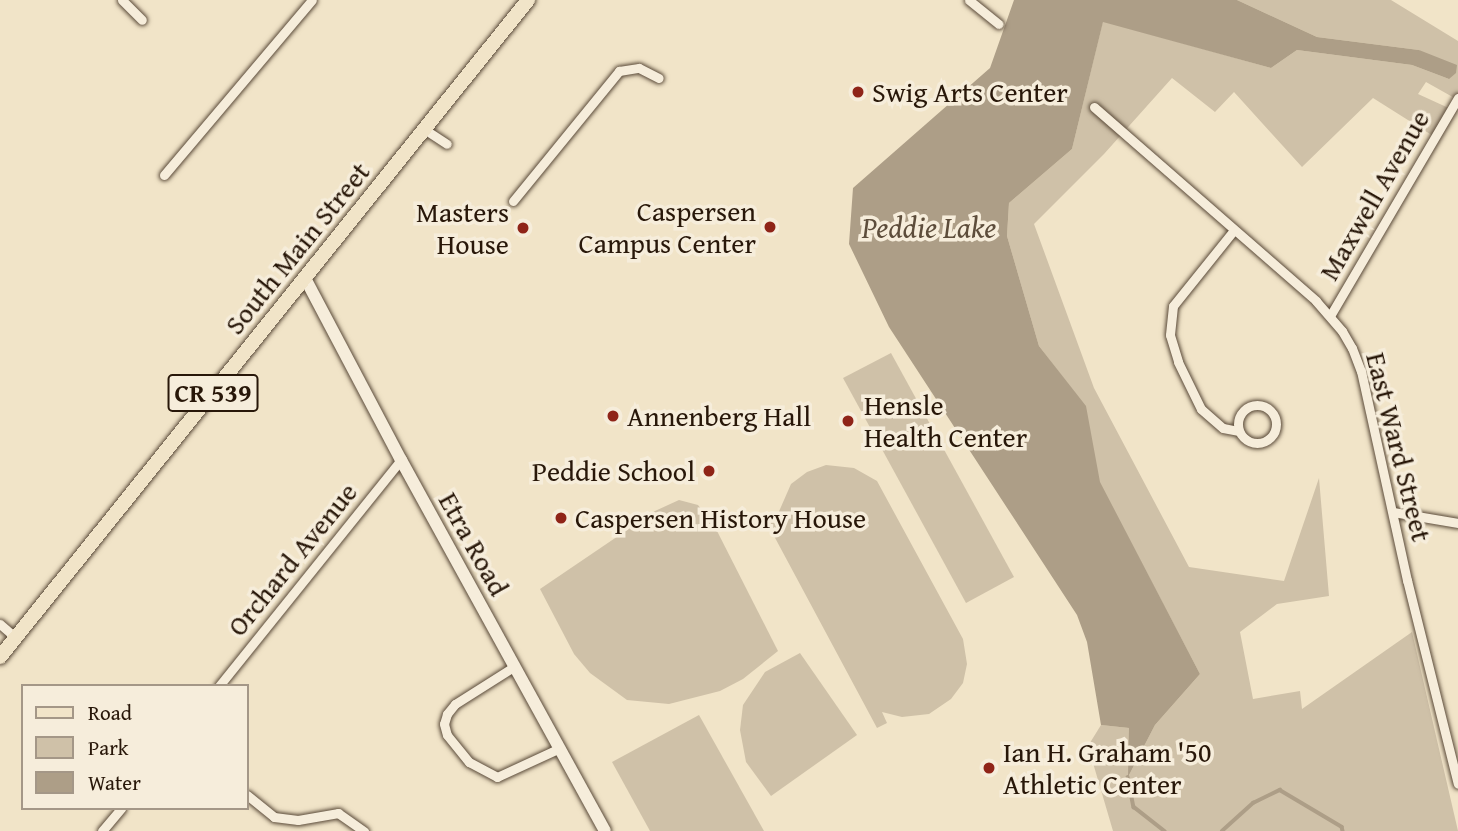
<!DOCTYPE html>
<html>
<head>
<meta charset="utf-8">
<style>
	body { margin:0 }
	#map { position:relative; width:1458px; height:831px; overflow:hidden; background:#f1e4c8; font-family:"Gentium Book Plus",serif }
	div>[style] { position:absolute }
	.green>* { inset:0; background:#cfc1a8 }
	.water>* { inset:0; background:#ad9e87 }
	.stream>* { height:3.5px; margin:-1.75px; padding:0 1.75px; transform-origin:1.75px; border-radius:1.75px; background:#ad9e87 }
	.roads { filter:drop-shadow(0 0 2px #5a4a39) drop-shadow(0 0 2px #5a4a39) }
	.street>* { height:9px; margin:-4.5px; padding:0 4.5px; transform-origin:4.5px; border-radius:4.5px; background:#f6eddb }
	.street>.ring { margin:-4.5px; padding:0; box-sizing:content-box; background:none; border:9px solid #f6eddb; border-radius:50% }
	.secondary>* { height:12px; margin:-6px; padding:0 6px; transform-origin:6px; border-radius:6px; background:#f6eddb }
	.primary>* { height:14px; margin:-7px; padding:0 7px; transform-origin:7px; border-radius:7px; background:#f1e4c8 }
	.dots>* { width:19px; height:19px; translate:-50% -50%; box-sizing:border-box; border:4px solid #f6eddb; border-radius:50% }
	span { translate:-50% -50%; white-space:nowrap; text-align:center; line-height:1.15; -webkit-text-stroke:7px #f6eddb; paint-order:stroke }
	.shield-label span { padding:2px 5px; background:#f6eddb; border:2px solid; border-radius:5px; -webkit-text-stroke-width:0 }
	.shield-label { font-size:26px; color:#281709; font-weight:700 }
	.poi-label { font-size:28px; color:#281709 }
	.left { translate:0 -50%; text-align:left }
	.right { translate:-100% -50%; text-align:right }
	.street-label { font-size:28px; color:#281709 }
	.water-label { font-size:30px; color:#5d4d3b; font-style:italic }
	.legend { position:absolute; left:21px; top:684px; width:228px; height:126px; box-sizing:border-box; background:#f6eddb; border:2px solid #a49787; margin:0; padding:9px 12px; list-style:none; font-size:21px; color:#281709 }
	.legend li { display:flex; align-items:center; gap:14px; height:35px }
	.legend b { width:35px; border:2px solid #a49787 }
</style>
</head>
<body>
<div id="map">
	<div class="green">
		<i style="clip-path:polygon(1237px 0,1391px 0,1458px 41px,1458px 100px,1426px 82px,1418px 94px,1453px 110px,1438px 139px,1373px 98px,1302px 167px,1234px 92px,1215px 112px,1172px 78px,1104px 154px,1034px 224px,1094px 388px,1189px 567px,1284px 581px,1319px 478px,1329px 596px,1277px 604px,1240px 632px,1253px 699px,1300px 691px,1302px 709px,1412px 632px,1458px 831px,1113px 831px,1088px 746px,1101px 725px,1129px 728px,1129px 775px,1155px 725px,1200px 674px,1099px 482px,1085px 406px,1039px 346px,1007px 236px,1009px 203px,1072px 149px,1103px 21px,1271px 68px,1297px 50px,1412px 65px,1449px 79px,1419px 50px,1317px 37px)"></i>
		<i style="clip-path:polygon(891px 353px,1014px 577px,966px 603px,843px 378px)"></i>
		<i style="clip-path:polygon(826px 465px,854px 468px,877px 481px,963px 639px,967px 664px,963px 683px,951px 699px,929px 714px,902px 717px,882px 712px,887px 723px,877px 728px,766px 521px,777px 516px,791px 484px,807px 472px)"></i>
		<i style="clip-path:polygon(679px 500px,698px 505px,715px 527px,778px 651px,743px 679px,720px 691px,669px 704px,627px 700px,590px 673px,574px 654px,540px 589px,655px 511px)"></i>
		<i style="clip-path:polygon(800px 653px,857px 735px,771px 796px,746px 762px,740px 730px,743px 705px,765px 672px)"></i>
		<i style="clip-path:polygon(699px 715px,764px 831px,650px 831px,612px 762px)"></i>
	</div>
	<div class="water">
		<i style="clip-path:polygon(1014px 0,1237px 0,1317px 37px,1419px 50px,1457px 65px,1456px 73px,1449px 79px,1412px 65px,1297px 50px,1271px 68px,1103px 22px,1072px 149px,1009px 203px,1007px 236px,1039px 346px,1086px 406px,1100px 482px,1200px 674px,1155px 725px,1128px 777px,1129px 728px,1101px 725px,1087px 642px,1077px 615px,889px 327px,849px 244px,853px 188px,990px 68px)"></i>
	</div>
	<div class="stream">
		<i style="left:1128px;top:777px;width:31px;rotate:79deg"></i>
		<i style="left:1134px;top:807px;width:39px;rotate:38deg"></i>
		<i style="left:1222px;top:831px;width:42px;rotate:-42.1deg"></i>
		<i style="left:1253px;top:803px;width:30px;rotate:-26deg"></i>
		<i style="left:1280px;top:790px;width:72px;rotate:30.8deg"></i>
		<i style="left:1342px;top:827px;width:4px;rotate:76deg"></i>
	</div>
	<div class="roads">
		<div class="street">
			<i style="left:122px;top:0;width:28px;rotate:45deg"></i>
			<i style="left:969px;top:0;width:38px;rotate:39deg"></i>
			<i style="left:1094px;top:107px;width:295px;rotate:41.1deg"></i>
			<i style="left:1316px;top:301px;width:40px;rotate:49deg"></i>
			<i style="left:1342px;top:331px;width:20px;rotate:60deg"></i>
			<i style="left:1352px;top:348px;width:25px;rotate:69deg"></i>
			<i style="left:1361px;top:371px;width:214px;rotate:77.6deg"></i>
			<i style="left:1407px;top:580px;width:210px;rotate:76deg"></i>
			<i style="left:424px;top:129px;width:27px;rotate:33deg"></i>
			<i style="left:164px;top:175px;width:229px;rotate:-49.8deg"></i>
			<i style="left:513px;top:201px;width:168px;rotate:-50.8deg"></i>
			<i style="left:619px;top:71px;width:20px;rotate:-9deg"></i>
			<i style="left:639px;top:68px;width:22px;rotate:27deg"></i>
			<i style="left:1234px;top:230px;width:97px;rotate:128.8deg"></i>
			<i style="left:1173px;top:306px;width:29px;rotate:96deg"></i>
			<i style="left:1170px;top:335px;width:28px;rotate:73deg"></i>
			<i style="left:1178px;top:362px;width:52px;rotate:63.9deg"></i>
			<i style="left:1201px;top:409px;width:29px;rotate:41deg"></i>
			<i style="left:1223px;top:428px;width:15px;rotate:11deg"></i>
			<i style="left:1330px;top:316px;width:253px;rotate:-59.6deg"></i>
			<i class="ring" style="left:1238px;top:405px;width:29px;height:29px"></i>
			<i style="left:1393px;top:512px;width:66px;rotate:9.6deg"></i>
			<i style="left:0;top:624px;width:20px;rotate:41deg"></i>
			<i style="left:515px;top:666px;width:71px;rotate:147.7deg"></i>
			<i style="left:455px;top:704px;width:13px;rotate:129deg"></i>
			<i style="left:447px;top:714px;width:10px;rotate:107deg"></i>
			<i style="left:444px;top:724px;width:11px;rotate:75deg"></i>
			<i style="left:447px;top:735px;width:35px;rotate:51deg"></i>
			<i style="left:469px;top:762px;width:32px;rotate:28deg"></i>
			<i style="left:497px;top:777px;width:69px;rotate:-24.7deg"></i>
			<i style="left:219px;top:686px;width:290px;rotate:-51.2deg"></i>
			<i style="left:247px;top:795px;width:35px;rotate:39deg"></i>
			<i style="left:274px;top:817px;width:24px;rotate:7deg"></i>
			<i style="left:298px;top:820px;width:41px;rotate:-9.9deg"></i>
			<i style="left:338px;top:813px;width:32px;rotate:35deg"></i>
			<i style="left:102px;top:831px;width:30px;rotate:-50deg"></i>
		</div>
		<div class="secondary">
			<i style="left:305px;top:278px;width:206px;rotate:62.2deg"></i>
			<i style="left:401px;top:460px;width:423px;rotate:61.2deg"></i>
		</div>
		<div class="primary">
			<i style="left:0;top:657px;width:843px;rotate:-51.21deg"></i>
		</div>
	</div>
	<div class="dots">
		<i style="left:858px;top:92px;background:#8f2418"></i>
		<i style="left:770px;top:227px;background:#8f2418"></i>
		<i style="left:523px;top:228px;background:#8f2418"></i>
		<i style="left:613px;top:416px;background:#8f2418"></i>
		<i style="left:848px;top:421px;background:#8f2418"></i>
		<i style="left:709px;top:471px;background:#8f2418"></i>
		<i style="left:561px;top:518px;background:#8f2418"></i>
		<i style="left:989px;top:768px;background:#8f2418"></i>
	</div>
	<div class="shield-label">
		<span style="left:213px;top:393px">CR 539</span>
	</div>
	<div class="poi-label">
		<span class="left" style="left:872px;top:92px">Swig Arts Center</span>
		<span class="right" style="left:756px;top:227px">Caspersen<br>Campus Center</span>
		<span class="right" style="left:509px;top:228px">Masters<br>House</span>
		<span class="left" style="left:864px;top:421px">Hensle<br>Health Center</span>
		<span class="left" style="left:627px;top:416px">Annenberg Hall</span>
		<span class="right" style="left:695px;top:471px">Peddie School</span>
		<span class="left" style="left:575px;top:518px">Caspersen History House</span>
		<span class="left" style="left:1003px;top:768px">Ian H. Graham '50<br>Athletic Center</span>
	</div>
	<div class="street-label">
		<span style="left:1374px;top:195px;rotate:-60deg">Maxwell Avenue</span>
		<span style="left:297px;top:248px;rotate:-51deg">South Main Street</span>
		<span style="left:1399px;top:447px;rotate:76deg">East Ward Street</span>
		<span style="left:474px;top:544px;rotate:61deg">Etra Road</span>
		<span style="left:292px;top:559px;rotate:-51deg">Orchard Avenue</span>
	</div>
	<div class="water-label">
		<span style="left:929px;top:227px">Peddie Lake</span>
	</div>
	<ul class="legend">
	<li><b style="height:9px;background:#f1e4c8"></b>Road</li>
	<li><b style="height:19px;background:#cfc1a8"></b>Park</li>
	<li><b style="height:19px;background:#ad9e87"></b>Water</li>
	</ul>
</div>
</body>
</html>
